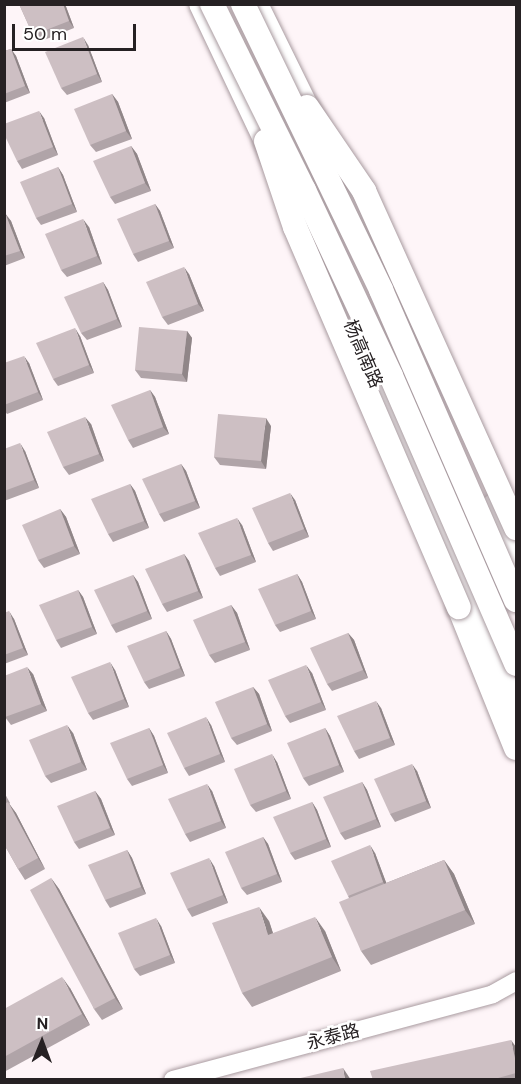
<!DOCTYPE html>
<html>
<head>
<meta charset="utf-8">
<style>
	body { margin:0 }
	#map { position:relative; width:521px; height:1084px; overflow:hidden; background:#fef5f8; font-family:"DM Sans","Noto Sans SC",sans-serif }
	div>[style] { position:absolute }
	.roads { filter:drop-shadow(0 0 2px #a99ba0) drop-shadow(0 0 2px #a99ba0) }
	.tertiary>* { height:18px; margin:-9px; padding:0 9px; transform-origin:9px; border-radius:9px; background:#fff }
	.primary>* { height:22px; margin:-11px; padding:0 11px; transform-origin:11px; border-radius:11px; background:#fff }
	.trunk>* { height:24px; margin:-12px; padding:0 12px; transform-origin:12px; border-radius:12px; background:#fff }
	.bridges { filter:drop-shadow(0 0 2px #a99ba0) drop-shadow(0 0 2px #a99ba0) }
	.trunk-bridge>* { height:24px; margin:-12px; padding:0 12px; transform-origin:12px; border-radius:12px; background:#fff }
	.wall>* { inset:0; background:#b0a4a8 }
	.shaded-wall>* { inset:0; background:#908688 }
	.building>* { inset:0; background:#cdbfc3 }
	span { translate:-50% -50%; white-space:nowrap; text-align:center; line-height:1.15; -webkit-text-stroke:5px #fff; paint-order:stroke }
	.street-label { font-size:18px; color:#262123 }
	.frame { position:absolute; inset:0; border:6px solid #262123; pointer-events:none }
	.north { position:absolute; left:12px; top:1012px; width:60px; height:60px; -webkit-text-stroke:4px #fff; paint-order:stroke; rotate:1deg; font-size:16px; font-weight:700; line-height:24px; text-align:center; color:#262123 }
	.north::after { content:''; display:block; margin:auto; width:21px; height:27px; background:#262123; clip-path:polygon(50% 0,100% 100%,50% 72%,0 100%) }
	.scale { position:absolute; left:12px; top:24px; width:124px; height:27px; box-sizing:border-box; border:3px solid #262123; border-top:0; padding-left:8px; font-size:18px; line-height:21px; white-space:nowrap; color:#262123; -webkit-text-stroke:4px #fff; paint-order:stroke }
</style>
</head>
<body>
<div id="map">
	<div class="roads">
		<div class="tertiary">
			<i style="left:173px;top:1080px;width:331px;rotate:-15deg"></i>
			<i style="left:493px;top:994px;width:26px;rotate:-29deg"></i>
		</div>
		<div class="primary">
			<i style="left:200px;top:4px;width:170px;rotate:64.6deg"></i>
			<i style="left:257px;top:4px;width:134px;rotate:63.8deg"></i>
			<i style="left:336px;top:165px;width:96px;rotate:63.4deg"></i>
			<i style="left:328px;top:274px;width:473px;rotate:66.6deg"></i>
			<i style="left:493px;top:505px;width:59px;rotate:66.9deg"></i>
		</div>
		<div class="trunk">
			<i style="left:459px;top:607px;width:152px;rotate:68deg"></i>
		</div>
	</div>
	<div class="bridges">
		<div class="trunk-bridge">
			<i style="left:212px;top:4px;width:208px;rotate:63.7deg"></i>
			<i style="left:304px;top:190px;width:205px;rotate:64.9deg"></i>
			<i style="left:391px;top:376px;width:314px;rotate:66.5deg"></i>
			<i style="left:243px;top:4px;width:318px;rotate:64.2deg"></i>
			<i style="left:381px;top:290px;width:338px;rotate:66.5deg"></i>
			<i style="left:307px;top:107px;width:102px;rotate:55.8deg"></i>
			<i style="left:364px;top:191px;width:370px;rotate:65.7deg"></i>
			<i style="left:266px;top:141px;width:91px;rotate:71.4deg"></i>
			<i style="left:295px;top:227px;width:414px;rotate:66.7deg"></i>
		</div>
	</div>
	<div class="wall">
		<i style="clip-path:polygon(19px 4px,65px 4px,74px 28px,39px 42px,33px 35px)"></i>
		<i style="clip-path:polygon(88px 45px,102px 82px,67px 95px,61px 88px)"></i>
		<i style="clip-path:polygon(11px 49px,16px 56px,30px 93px,4px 103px,4px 51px)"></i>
		<i style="clip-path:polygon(112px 94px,118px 102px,132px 139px,96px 152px,90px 145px)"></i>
		<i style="clip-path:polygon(44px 118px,58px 155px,22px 169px,17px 161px)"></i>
		<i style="clip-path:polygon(131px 146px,137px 154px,151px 191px,115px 204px,110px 197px)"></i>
		<i style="clip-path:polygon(58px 167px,63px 175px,77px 212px,41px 225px,36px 218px)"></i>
		<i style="clip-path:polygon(155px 204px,160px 211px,174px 248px,138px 262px,133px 254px)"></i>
		<i style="clip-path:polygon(4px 214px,11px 221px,25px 258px,4px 266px)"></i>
		<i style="clip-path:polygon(89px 227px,102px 264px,67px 277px,61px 270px)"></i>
		<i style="clip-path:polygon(189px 274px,204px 311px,168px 325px,162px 317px)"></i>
		<i style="clip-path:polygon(103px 282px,108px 290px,122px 327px,87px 340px,81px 333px)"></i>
		<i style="clip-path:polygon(187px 331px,192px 338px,187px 382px,141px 378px,135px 370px)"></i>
		<i style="clip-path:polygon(80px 336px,94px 373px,58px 386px,53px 379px)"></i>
		<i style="clip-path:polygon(4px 363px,29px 363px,43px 400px,7px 414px,4px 410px)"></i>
		<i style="clip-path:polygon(150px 390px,155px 397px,169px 434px,133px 448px,128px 440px)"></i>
		<i style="clip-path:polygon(91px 424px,104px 461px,69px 475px,63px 467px)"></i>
		<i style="clip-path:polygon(271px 426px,266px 469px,220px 465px,214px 457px)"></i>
		<i style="clip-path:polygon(4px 449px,25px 451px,39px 488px,4px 501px)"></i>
		<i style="clip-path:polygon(181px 464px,186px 471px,200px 508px,164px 522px,159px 514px)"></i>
		<i style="clip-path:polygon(130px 484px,135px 491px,149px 528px,113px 542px,108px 534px)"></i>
		<i style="clip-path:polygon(295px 500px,309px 537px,273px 551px,268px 543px)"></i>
		<i style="clip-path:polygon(60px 509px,66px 517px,80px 554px,44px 568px,38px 560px)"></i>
		<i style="clip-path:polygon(242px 525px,256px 562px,220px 576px,215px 568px)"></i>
		<i style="clip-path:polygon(184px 554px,189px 561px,203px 598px,167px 612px,162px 604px)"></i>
		<i style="clip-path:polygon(297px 574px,302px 582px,316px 619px,280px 632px,275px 625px)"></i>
		<i style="clip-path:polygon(133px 575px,138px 582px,152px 619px,116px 633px,111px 625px)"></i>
		<i style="clip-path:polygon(78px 590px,83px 597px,97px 634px,61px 648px,56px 640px)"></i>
		<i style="clip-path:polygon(231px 605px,237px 613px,250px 650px,215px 663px,209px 655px)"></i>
		<i style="clip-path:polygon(4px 613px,14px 619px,28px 655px,4px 664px)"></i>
		<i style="clip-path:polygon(166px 631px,171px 639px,185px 676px,149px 689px,144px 682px)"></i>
		<i style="clip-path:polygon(348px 633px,354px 640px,368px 678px,332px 691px,327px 684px)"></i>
		<i style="clip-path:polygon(115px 670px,129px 707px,93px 720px,88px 713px)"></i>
		<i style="clip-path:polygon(312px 673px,326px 710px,290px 723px,285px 716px)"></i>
		<i style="clip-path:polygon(33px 674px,47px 711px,11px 725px,5px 717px)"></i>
		<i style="clip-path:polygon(253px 687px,259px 694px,272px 731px,237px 745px,231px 738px)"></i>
		<i style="clip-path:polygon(381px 708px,395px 745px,359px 759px,354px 751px)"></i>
		<i style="clip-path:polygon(211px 725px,225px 762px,189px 776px,184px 768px)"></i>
		<i style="clip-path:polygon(149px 728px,154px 736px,168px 773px,132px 786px,127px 779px)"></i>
		<i style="clip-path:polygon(325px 728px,330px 736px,344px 772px,309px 786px,303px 778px)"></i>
		<i style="clip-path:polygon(73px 733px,87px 770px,51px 783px,45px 776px)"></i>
		<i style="clip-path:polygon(277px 762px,291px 799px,256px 812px,250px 805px)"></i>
		<i style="clip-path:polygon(417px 771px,431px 808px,395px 822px,390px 814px)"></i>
		<i style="clip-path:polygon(362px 782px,367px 790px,381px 827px,345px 840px,340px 833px)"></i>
		<i style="clip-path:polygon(95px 791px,101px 799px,115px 835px,79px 849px,74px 842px)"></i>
		<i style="clip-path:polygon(212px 791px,226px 828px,190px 842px,185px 834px)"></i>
		<i style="clip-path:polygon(4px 792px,10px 803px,9px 804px,16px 813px,45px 869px,25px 880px,18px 869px,4px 844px)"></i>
		<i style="clip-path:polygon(312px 802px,317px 810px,331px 847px,295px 860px,290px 853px)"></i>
		<i style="clip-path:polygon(263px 837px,268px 844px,282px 882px,247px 895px,241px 888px)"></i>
		<i style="clip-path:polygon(127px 850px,132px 858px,146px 894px,110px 908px,105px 900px)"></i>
		<i style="clip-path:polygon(375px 853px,386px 883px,444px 860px,454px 874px,475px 924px,371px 965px,361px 951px,349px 898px,348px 896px)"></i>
		<i style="clip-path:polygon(214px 866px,228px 903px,192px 917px,187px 909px)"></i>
		<i style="clip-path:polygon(51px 878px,59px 889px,123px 1009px,102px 1020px,94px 1009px)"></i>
		<i style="clip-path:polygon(269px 921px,273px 933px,325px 931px,341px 971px,252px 1007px,242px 993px)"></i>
		<i style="clip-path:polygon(161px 926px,175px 963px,140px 976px,134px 969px)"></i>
		<i style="clip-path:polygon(70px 988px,90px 1025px,4px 1072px,4px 1009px)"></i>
		<i style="clip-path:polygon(516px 1047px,516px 1080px,373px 1080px)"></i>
	</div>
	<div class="shaded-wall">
		<i style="clip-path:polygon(63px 4px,65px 4px,74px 28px,69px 21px)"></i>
		<i style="clip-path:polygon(83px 37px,88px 45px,102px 82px,97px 74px)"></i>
		<i style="clip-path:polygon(11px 49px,16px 56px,30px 93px,25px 86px)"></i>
		<i style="clip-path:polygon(112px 94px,118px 102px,132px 139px,126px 131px)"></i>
		<i style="clip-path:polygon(39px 111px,44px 118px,58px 155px,53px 147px)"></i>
		<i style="clip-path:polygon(131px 146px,137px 154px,151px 191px,145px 183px)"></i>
		<i style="clip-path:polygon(58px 167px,63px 175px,77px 212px,72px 204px)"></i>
		<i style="clip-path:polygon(155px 204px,160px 211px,174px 248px,169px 241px)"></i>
		<i style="clip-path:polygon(5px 213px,11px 221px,25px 258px,20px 251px)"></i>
		<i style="clip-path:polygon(83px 219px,89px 227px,102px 264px,97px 256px)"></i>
		<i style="clip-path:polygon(184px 267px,189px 274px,204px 311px,198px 304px)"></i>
		<i style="clip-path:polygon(103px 282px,108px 290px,122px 327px,117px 319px)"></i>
		<i style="clip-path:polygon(75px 328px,80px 336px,94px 373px,89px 365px)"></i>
		<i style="clip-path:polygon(187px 331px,192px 338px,187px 382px,182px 374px)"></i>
		<i style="clip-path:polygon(24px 356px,29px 363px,43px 400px,38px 392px)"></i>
		<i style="clip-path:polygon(150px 390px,155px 397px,169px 434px,163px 427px)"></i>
		<i style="clip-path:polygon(85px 417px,91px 424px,104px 461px,99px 454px)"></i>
		<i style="clip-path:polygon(266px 418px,271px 426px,266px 469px,261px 461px)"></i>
		<i style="clip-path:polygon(20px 443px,25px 451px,39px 488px,34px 480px)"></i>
		<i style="clip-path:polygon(181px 464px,186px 471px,200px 508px,195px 501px)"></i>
		<i style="clip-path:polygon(130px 484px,135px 491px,149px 528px,144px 521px)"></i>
		<i style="clip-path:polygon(290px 493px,295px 500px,309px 537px,304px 529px)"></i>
		<i style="clip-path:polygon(60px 509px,66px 517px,80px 554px,74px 546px)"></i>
		<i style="clip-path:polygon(237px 518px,242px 525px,256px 562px,251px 555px)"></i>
		<i style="clip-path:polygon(184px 554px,189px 561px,203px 598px,198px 591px)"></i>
		<i style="clip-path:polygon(297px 574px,302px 582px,316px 619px,311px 611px)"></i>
		<i style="clip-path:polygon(133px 575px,138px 582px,152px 619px,147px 611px)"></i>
		<i style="clip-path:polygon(78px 590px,83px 597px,97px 634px,92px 627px)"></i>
		<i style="clip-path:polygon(231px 605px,237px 613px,250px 650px,245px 642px)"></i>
		<i style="clip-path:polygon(9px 611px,14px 619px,28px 655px,23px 648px)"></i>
		<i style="clip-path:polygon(166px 631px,171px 639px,185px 676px,180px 668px)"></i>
		<i style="clip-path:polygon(348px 633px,354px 640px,368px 678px,363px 670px)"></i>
		<i style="clip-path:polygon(110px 662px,115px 670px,129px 707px,124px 699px)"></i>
		<i style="clip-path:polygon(306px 665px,312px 673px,326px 710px,321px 702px)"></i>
		<i style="clip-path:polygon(27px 667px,33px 674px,47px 711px,41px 704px)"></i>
		<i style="clip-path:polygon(253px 687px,259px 694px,272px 731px,267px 724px)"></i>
		<i style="clip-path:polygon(376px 701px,381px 708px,395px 745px,390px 738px)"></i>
		<i style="clip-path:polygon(206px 717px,211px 725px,225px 762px,220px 754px)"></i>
		<i style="clip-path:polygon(67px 725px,73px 733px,87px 770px,81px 762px)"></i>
		<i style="clip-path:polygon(149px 728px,154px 736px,168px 773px,163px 765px)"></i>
		<i style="clip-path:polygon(325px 728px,330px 736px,344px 772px,339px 765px)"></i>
		<i style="clip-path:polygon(272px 754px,277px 762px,291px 799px,286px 791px)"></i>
		<i style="clip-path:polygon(412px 764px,417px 771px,431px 808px,426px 801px)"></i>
		<i style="clip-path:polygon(362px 782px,367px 790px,381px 827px,376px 819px)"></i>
		<i style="clip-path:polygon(207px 784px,212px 791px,226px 828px,221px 821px)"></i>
		<i style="clip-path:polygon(95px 791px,101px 799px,115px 835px,110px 828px)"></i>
		<i style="clip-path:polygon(8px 802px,16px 813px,45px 869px,38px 858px)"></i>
		<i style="clip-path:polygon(312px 802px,317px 810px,331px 847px,326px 839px)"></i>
		<i style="clip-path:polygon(263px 837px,268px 844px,282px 882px,277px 874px)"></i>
		<i style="clip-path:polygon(370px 845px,375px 853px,389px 890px,383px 882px)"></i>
		<i style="clip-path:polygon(127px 850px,132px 858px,146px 894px,141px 887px)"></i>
		<i style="clip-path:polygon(209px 858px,214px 866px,228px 903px,223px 895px)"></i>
		<i style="clip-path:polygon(444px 860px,454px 874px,475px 924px,465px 910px)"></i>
		<i style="clip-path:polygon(51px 878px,59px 889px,123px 1009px,115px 998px)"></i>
		<i style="clip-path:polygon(259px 907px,269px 921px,278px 949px,268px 935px)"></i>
		<i style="clip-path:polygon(315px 917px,325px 931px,341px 971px,332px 957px)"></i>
		<i style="clip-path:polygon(156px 918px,161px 926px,175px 963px,170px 955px)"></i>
		<i style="clip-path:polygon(62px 977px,70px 988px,90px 1025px,82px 1014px)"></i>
		<i style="clip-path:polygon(511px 1040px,516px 1047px,516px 1063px)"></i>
		<i style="clip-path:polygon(343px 1068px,351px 1080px,345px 1080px)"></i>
	</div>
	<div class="building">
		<i style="clip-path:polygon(19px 4px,63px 4px,69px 21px,33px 35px)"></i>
		<i style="clip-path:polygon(83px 37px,97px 74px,61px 88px,45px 52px)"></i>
		<i style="clip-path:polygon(11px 49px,25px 86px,4px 94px,4px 51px)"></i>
		<i style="clip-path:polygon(112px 94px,126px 131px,90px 145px,74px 109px)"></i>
		<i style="clip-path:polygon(39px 111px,53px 147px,17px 161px,4px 134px,4px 124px)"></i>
		<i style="clip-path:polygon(131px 146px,145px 183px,110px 197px,93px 161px)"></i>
		<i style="clip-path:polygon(58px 167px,72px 204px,36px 218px,20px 182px)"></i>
		<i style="clip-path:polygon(155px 204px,169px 241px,133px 254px,117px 219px)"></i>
		<i style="clip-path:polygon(5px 213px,20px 251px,4px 256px,4px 214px)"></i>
		<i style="clip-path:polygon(83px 219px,97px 256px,61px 270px,45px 234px)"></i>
		<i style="clip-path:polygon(184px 267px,198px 304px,162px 317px,146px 282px)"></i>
		<i style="clip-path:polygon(103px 282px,117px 319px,81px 333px,64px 297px)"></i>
		<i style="clip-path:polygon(139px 327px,187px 331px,182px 374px,135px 370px)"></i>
		<i style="clip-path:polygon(75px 328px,89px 365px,53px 379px,36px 343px)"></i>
		<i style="clip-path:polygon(24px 356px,38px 392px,4px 405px,4px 363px)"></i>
		<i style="clip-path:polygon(150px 390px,163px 427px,128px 440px,111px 405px)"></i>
		<i style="clip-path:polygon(218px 414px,266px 418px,261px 461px,214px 457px)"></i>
		<i style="clip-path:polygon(85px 417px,99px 454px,63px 467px,47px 432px)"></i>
		<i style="clip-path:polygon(20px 443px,34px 480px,4px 491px,4px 449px)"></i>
		<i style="clip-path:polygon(181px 464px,195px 501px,159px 514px,142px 479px)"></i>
		<i style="clip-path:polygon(130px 484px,144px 521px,108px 534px,91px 499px)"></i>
		<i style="clip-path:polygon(290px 493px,304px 529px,268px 543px,252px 508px)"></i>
		<i style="clip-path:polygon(60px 509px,74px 546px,38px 560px,22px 525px)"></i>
		<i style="clip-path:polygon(237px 518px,251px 555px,215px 568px,198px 533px)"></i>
		<i style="clip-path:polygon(184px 554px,198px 591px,162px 604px,145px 569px)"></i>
		<i style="clip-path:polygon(297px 574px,311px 611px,275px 625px,258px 589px)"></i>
		<i style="clip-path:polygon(133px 575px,147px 611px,111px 625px,94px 590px)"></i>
		<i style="clip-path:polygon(78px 590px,92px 627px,56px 640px,39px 605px)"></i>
		<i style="clip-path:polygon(231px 605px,245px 642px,209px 655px,193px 620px)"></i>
		<i style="clip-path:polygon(9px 611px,23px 648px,4px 655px,4px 613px)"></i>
		<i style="clip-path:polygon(166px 631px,180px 668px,144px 682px,127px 646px)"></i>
		<i style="clip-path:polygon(348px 633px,363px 670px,327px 684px,310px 648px)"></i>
		<i style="clip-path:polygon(110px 662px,124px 699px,88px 713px,71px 677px)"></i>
		<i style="clip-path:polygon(306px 665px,321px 702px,285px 716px,268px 680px)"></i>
		<i style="clip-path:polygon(27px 667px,41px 704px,5px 717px,4px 715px,4px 676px)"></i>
		<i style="clip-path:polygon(253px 687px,267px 724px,231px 738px,215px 702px)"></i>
		<i style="clip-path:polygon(376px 701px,390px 738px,354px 751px,337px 716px)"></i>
		<i style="clip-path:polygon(206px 717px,220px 754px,184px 768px,167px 733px)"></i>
		<i style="clip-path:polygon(67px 725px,81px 762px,45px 776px,29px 740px)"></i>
		<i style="clip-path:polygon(149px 728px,163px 765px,127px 779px,110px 743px)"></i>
		<i style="clip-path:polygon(325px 728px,339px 765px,303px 778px,287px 743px)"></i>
		<i style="clip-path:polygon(272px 754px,286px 791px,250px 805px,234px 769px)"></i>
		<i style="clip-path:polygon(412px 764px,426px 801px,390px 814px,374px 779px)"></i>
		<i style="clip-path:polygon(362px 782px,376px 819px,340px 833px,323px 797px)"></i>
		<i style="clip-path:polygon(207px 784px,221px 821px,185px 834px,168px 799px)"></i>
		<i style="clip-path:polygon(95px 791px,110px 828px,74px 842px,57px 806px)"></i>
		<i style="clip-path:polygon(8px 802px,38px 858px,18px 869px,4px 844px,4px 804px)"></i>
		<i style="clip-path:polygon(312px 802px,326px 839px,290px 853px,273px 817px)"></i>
		<i style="clip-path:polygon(263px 837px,277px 874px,241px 888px,225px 852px)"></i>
		<i style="clip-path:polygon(370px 845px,383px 882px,348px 896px,331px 861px)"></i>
		<i style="clip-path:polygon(127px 850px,141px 887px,105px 900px,88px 865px)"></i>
		<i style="clip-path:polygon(209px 858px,223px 895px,187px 909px,170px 873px)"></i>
		<i style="clip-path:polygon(444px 860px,465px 910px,361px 951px,339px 902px)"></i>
		<i style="clip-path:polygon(51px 878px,115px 998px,94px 1009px,30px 890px)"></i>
		<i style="clip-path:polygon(259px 907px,268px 935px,315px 917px,332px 957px,242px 993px,212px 923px)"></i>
		<i style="clip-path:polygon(156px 918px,170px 955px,134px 969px,118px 933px)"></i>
		<i style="clip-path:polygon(62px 977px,82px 1014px,4px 1057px,4px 1009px)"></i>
		<i style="clip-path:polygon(511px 1040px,516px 1063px,516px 1073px,491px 1080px,373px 1080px,370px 1071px)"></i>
		<i style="clip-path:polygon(343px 1068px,345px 1080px,292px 1080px)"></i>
	</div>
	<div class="street-label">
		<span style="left:363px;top:354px;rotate:67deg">杨高南路</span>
		<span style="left:333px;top:1037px;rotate:-15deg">永泰路</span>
	</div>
	<div class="frame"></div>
	<div class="north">N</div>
	<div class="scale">50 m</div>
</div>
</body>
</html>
